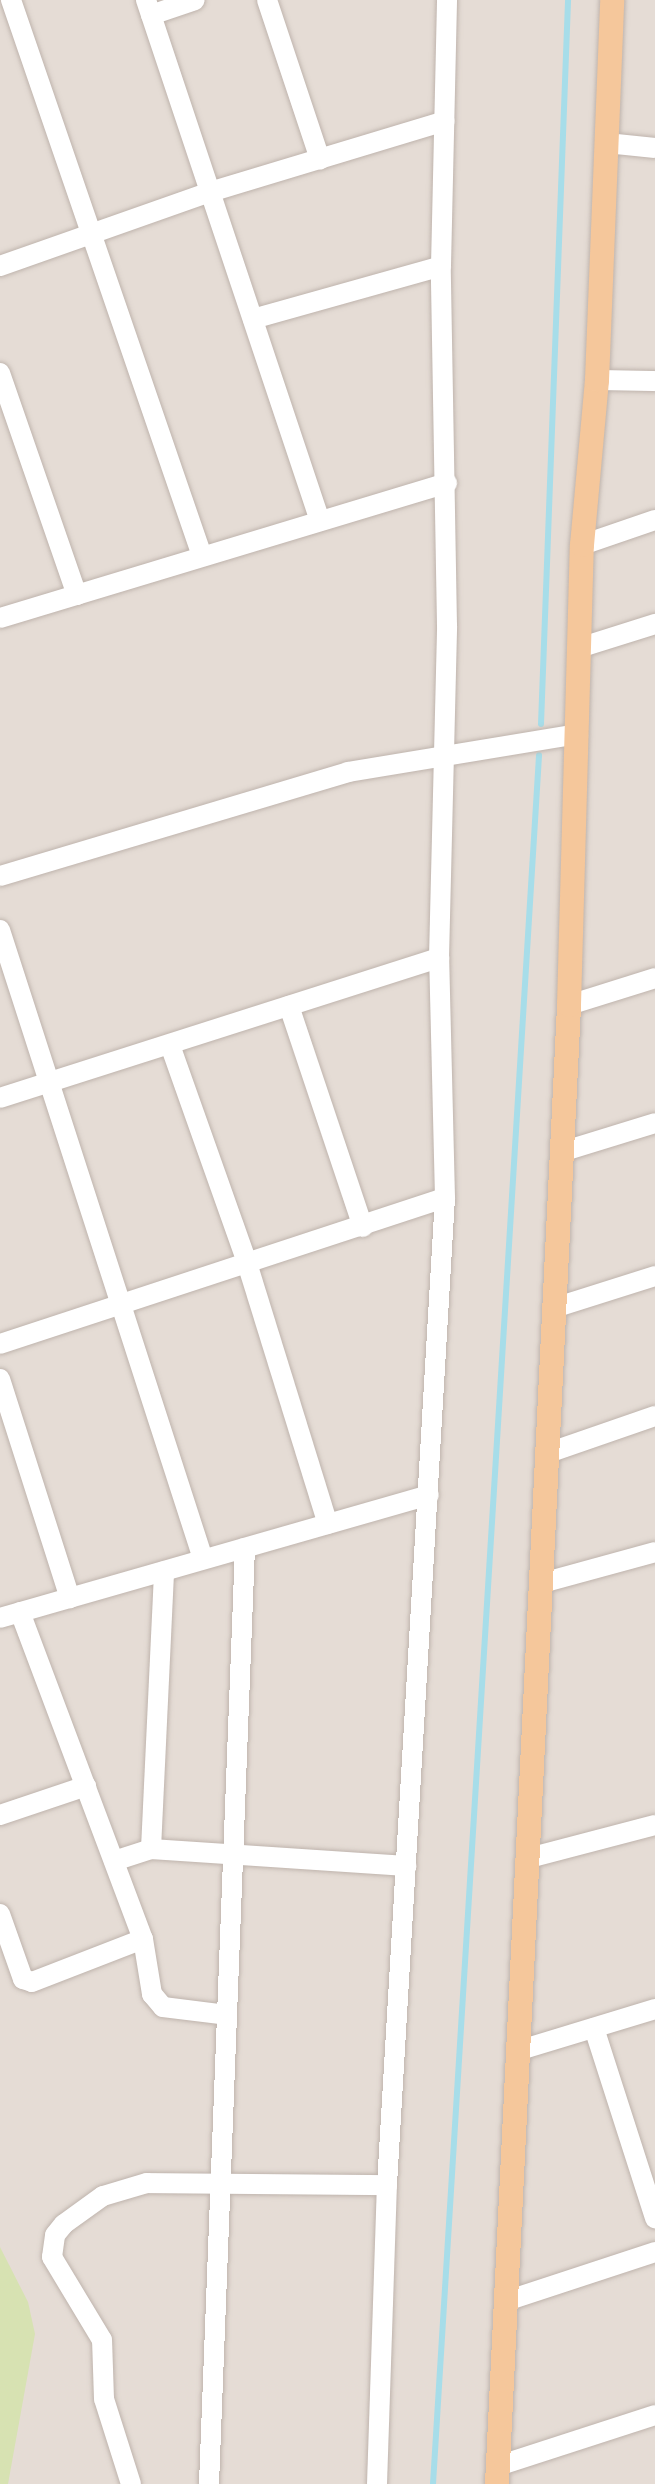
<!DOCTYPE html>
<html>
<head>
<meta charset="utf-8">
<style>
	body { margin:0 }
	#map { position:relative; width:655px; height:2484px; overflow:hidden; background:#f1ebe6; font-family:Arial,sans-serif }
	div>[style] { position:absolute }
	.residential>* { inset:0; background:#e5dcd5 }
	.green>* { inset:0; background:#d7e2b2 }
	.stream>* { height:6px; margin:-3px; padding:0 3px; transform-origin:3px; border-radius:3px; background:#a7dde9 }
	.roads { filter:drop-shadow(0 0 2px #bfb4ad) drop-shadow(0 0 2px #bfb4ad) }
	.minor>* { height:20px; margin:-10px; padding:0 10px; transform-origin:10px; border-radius:10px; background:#fff }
	.major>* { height:24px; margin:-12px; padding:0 12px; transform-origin:12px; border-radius:12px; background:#f5c79b }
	span { translate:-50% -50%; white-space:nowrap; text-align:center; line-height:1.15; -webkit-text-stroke:8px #fff; paint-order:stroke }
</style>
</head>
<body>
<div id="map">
	<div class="residential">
		<i style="clip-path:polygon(0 0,655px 0,655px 2484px,0 2484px)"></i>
	</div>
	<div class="green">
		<i style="clip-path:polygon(0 2247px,28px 2302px,35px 2334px,8px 2484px,0 2484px)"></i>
	</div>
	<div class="stream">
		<i style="left:541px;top:724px;width:725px;rotate:-87.86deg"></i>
		<i style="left:433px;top:2484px;width:1732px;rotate:-86.49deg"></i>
	</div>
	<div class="roads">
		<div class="minor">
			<i style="left:11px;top:0;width:588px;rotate:71.04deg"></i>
			<i style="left:146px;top:0;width:549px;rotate:71.53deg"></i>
			<i style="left:267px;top:0;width:168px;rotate:71.6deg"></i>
			<i style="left:151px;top:15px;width:46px;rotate:-18.8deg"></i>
			<i style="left:607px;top:143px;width:48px;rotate:5.9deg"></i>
			<i style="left:0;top:266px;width:223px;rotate:-19.4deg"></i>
			<i style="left:210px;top:192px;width:245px;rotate:-16.8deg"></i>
			<i style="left:253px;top:319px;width:195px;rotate:-15.7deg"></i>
			<i style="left:0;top:373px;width:235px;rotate:70.9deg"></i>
			<i style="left:597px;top:380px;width:58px;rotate:1deg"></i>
			<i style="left:582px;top:545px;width:77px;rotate:-18.9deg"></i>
			<i style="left:0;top:618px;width:467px;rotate:-16.8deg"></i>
			<i style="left:582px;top:647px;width:77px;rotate:-17.5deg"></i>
			<i style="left:0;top:876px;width:363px;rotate:-16.6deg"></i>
			<i style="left:348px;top:772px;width:233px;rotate:-9.4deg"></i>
			<i style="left:0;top:930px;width:661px;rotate:72.11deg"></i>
			<i style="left:569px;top:1005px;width:90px;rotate:-17.4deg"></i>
			<i style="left:289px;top:1006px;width:233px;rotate:71.5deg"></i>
			<i style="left:170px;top:1045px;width:231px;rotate:70.5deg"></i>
			<i style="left:247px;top:1263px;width:273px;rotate:72.8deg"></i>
			<i style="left:0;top:1098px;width:461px;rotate:-17.7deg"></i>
			<i style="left:561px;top:1152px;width:98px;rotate:-17.1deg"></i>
			<i style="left:554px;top:1308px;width:106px;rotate:-17.6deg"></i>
			<i style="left:0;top:1344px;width:468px;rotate:-18.2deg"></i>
			<i style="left:0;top:1379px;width:230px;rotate:72.3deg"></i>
			<i style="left:548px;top:1453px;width:113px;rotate:-19.1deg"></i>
			<i style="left:542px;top:1583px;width:117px;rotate:-15.3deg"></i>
			<i style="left:20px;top:1612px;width:349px;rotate:69.4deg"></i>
			<i style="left:143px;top:1939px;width:56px;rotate:80.7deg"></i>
			<i style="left:152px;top:1994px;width:17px;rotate:50deg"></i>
			<i style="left:163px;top:2007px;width:64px;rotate:7.1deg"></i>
			<i style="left:0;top:1618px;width:446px;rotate:-16deg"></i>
			<i style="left:0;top:1815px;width:91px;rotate:-18.6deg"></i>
			<i style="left:151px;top:1849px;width:278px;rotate:-87.3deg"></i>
			<i style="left:529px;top:1858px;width:130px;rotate:-14.7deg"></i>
			<i style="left:114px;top:1861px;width:39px;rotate:-18deg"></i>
			<i style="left:151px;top:1849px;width:256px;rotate:3.8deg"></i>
			<i style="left:0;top:1914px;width:69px;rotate:70.5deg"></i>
			<i style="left:23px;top:1979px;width:9px;rotate:18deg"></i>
			<i style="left:32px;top:1982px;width:119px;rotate:-21.2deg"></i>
			<i style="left:594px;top:2028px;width:200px;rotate:72.2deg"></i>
			<i style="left:517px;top:2051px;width:144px;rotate:-16.9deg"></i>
			<i style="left:506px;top:2301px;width:157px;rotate:-18.2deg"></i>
			<i style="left:498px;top:2466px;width:165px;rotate:-18deg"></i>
			<i style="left:131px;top:2484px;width:89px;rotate:-107.6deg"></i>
			<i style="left:104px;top:2399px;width:59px;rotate:-91.9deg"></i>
			<i style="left:102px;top:2340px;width:97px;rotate:-121.1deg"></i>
			<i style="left:52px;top:2257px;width:22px;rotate:-82deg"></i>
			<i style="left:55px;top:2235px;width:14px;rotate:-51deg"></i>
			<i style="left:64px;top:2224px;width:48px;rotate:-35.7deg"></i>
			<i style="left:103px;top:2196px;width:46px;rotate:-16.5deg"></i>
			<i style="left:147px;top:2183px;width:240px;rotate:0.5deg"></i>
			<i style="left:209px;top:2484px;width:937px;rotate:-87.8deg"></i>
			<i style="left:377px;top:2484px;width:299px;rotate:-88.1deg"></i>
			<i style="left:387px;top:2185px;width:989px;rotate:-86.64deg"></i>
			<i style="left:445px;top:1198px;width:240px;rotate:-91.4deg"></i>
			<i style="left:439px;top:958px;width:332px;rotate:-88.6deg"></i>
			<i style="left:447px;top:626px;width:360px;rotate:-91deg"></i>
			<i style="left:441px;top:266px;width:266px;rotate:-88.7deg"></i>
		</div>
		<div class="major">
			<i style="left:497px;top:2484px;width:1481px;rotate:-87.21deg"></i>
			<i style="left:569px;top:1005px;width:460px;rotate:-88.4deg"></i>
			<i style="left:582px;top:545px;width:166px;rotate:-84.8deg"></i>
			<i style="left:597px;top:380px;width:380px;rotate:-87.7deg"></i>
		</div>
	</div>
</div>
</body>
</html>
